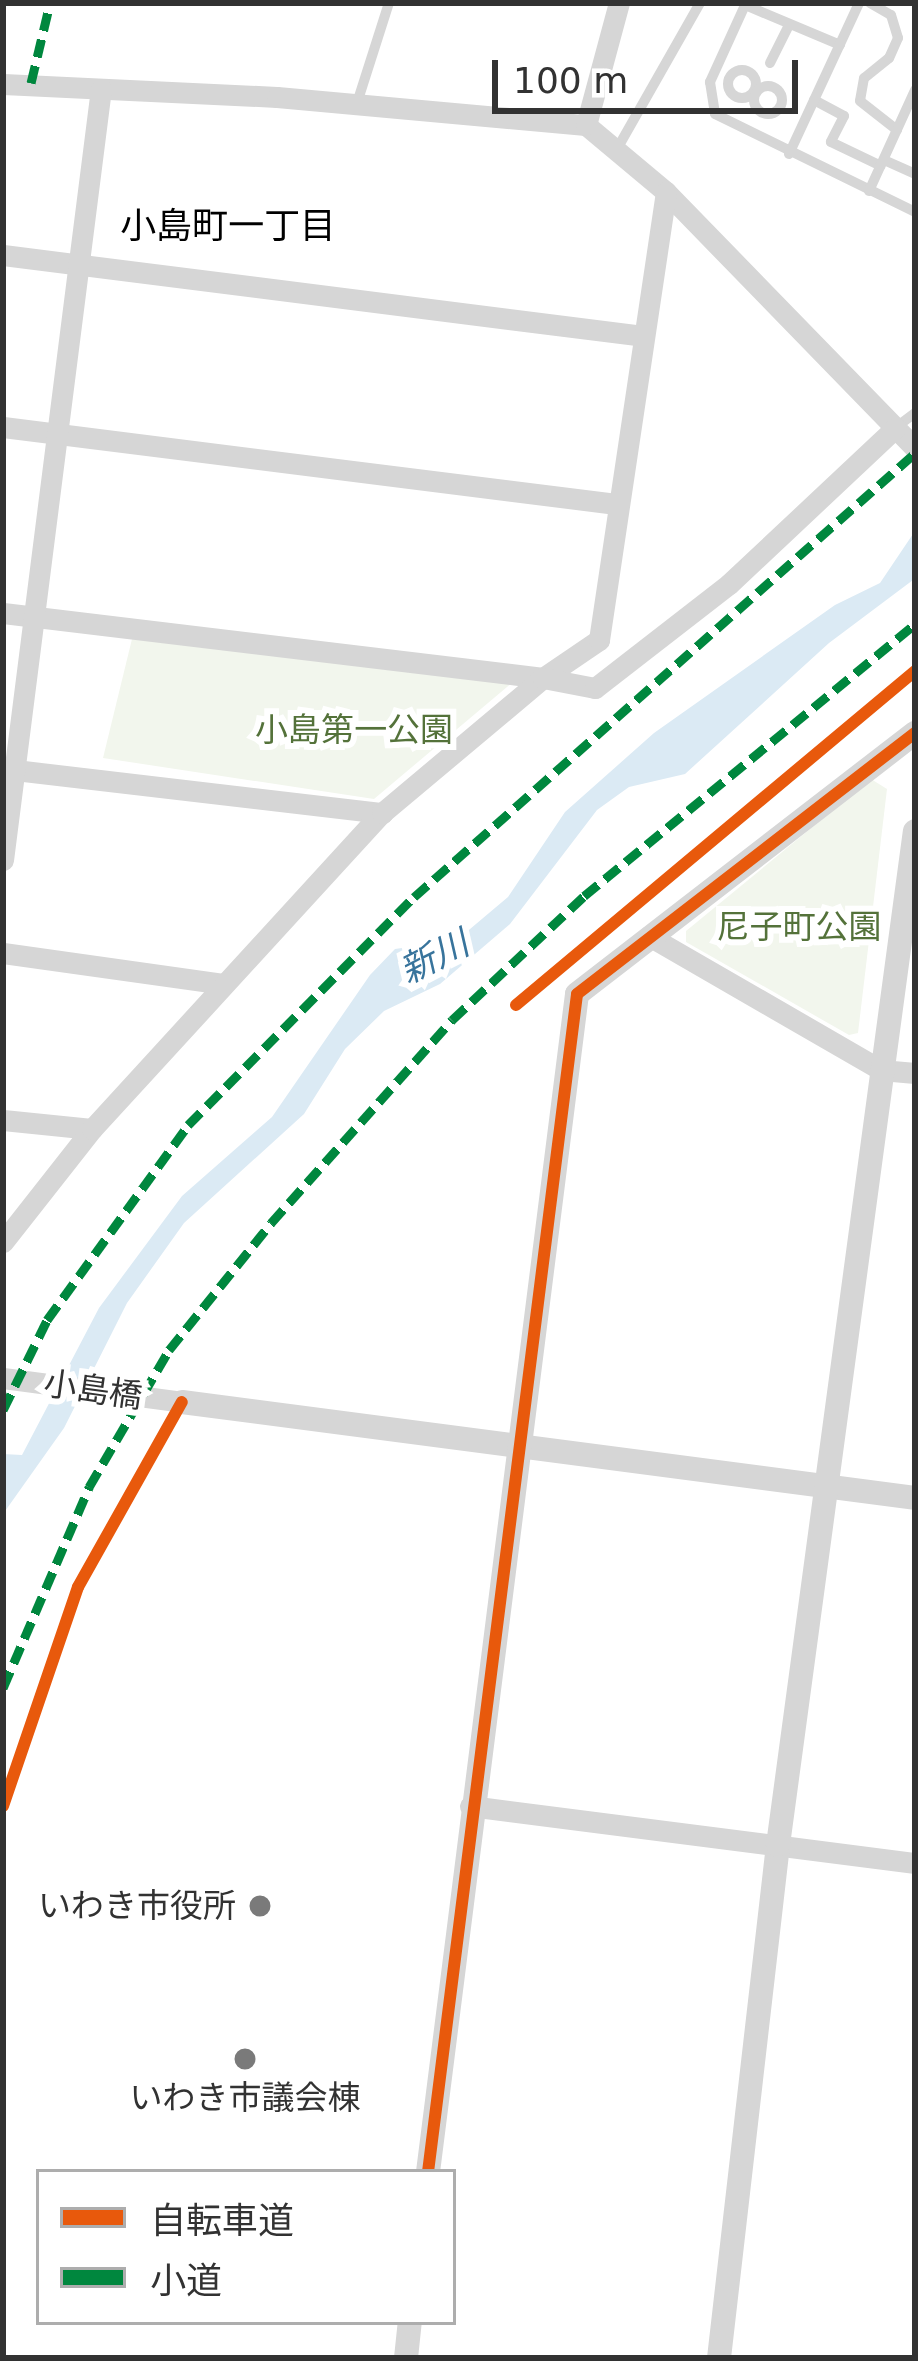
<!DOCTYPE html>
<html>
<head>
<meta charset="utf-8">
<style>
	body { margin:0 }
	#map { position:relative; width:918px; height:2361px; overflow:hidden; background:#fff; font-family:"DejaVu Sans","Noto Sans JP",sans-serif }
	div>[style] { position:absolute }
	.green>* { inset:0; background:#f2f6ed }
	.water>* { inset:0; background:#dbeaf4 }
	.service>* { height:10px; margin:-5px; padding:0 5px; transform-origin:5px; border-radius:5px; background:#d6d6d6 }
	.service>.ring { margin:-5px; padding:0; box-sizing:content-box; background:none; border:10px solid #d6d6d6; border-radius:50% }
	.minor>* { height:21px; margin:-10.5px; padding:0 10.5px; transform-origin:10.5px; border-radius:10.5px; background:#d6d6d6 }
	.tertiary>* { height:24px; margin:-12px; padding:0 12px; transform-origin:12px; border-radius:12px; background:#d6d6d6 }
	.quiet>* { height:9px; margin-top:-4.5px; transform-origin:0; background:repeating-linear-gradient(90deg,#00873e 0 18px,transparent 0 27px) }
	.cycleway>* { height:12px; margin:-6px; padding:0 6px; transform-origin:6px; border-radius:6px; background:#e8590c }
	.dots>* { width:33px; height:33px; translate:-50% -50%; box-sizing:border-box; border:6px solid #fff; border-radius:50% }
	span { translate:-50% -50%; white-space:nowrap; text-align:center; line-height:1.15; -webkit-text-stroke:12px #fff; paint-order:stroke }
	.park-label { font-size:33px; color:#54723a }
	.street-label { font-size:33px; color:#323232 }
	.poi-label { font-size:33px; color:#323232 }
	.right { translate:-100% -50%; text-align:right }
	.neighbourhood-label { font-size:36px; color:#000 }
	.water-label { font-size:36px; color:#38749c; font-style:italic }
	.frame { position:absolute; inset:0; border:6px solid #323232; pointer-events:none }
	.legend { position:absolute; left:36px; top:2169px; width:420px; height:156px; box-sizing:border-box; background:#fff; border:3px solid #adadad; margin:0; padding:15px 21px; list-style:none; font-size:36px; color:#323232 }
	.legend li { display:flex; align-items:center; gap:24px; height:60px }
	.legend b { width:60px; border:3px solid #adadad }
	.scale { position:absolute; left:492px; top:60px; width:306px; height:54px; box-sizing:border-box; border:6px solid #323232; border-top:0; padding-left:15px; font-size:36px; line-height:42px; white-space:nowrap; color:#323232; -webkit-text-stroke:9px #fff; paint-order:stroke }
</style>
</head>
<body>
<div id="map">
	<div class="green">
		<i style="clip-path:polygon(132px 639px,513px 682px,374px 799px,103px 758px)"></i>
		<i style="clip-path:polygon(871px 779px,887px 789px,858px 1033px,849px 1035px,686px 942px,686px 931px)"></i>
	</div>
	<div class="water">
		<i style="clip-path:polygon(915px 531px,913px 580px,829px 643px,685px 774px,629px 787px,597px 810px,510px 924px,440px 984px,384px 1011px,345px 1049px,304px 1114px,184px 1223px,127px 1303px,64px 1428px,3px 1514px,3px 1454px,22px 1455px,99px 1308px,182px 1196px,272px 1117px,370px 975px,395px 949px,457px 940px,508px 897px,565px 812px,654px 733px,835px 605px,880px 583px)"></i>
	</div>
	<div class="service">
		<i style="left:746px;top:3px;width:87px;rotate:114.5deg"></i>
		<i style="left:710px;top:82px;width:32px;rotate:81deg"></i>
		<i style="left:715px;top:114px;width:223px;rotate:26.1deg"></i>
		<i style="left:870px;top:3px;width:24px;rotate:30deg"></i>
		<i style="left:891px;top:15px;width:24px;rotate:73deg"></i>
		<i style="left:898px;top:38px;width:22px;rotate:114deg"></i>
		<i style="left:889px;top:58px;width:32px;rotate:141deg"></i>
		<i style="left:864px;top:78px;width:23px;rotate:100deg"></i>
		<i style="left:860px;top:101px;width:47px;rotate:38.1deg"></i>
		<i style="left:745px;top:5px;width:103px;rotate:22.8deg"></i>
		<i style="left:770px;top:63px;width:40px;rotate:-63.4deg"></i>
		<i class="ring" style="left:728px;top:70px;width:18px;height:18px"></i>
		<i class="ring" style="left:754px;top:86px;width:18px;height:18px"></i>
		<i style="left:814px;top:100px;width:34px;rotate:28deg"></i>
		<i style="left:844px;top:116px;width:29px;rotate:117deg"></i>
		<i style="left:831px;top:142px;width:55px;rotate:25.6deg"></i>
		<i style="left:357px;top:103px;width:105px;rotate:-72.3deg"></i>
		<i style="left:617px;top:149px;width:168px;rotate:-60.4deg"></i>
		<i style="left:789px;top:154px;width:166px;rotate:-65.1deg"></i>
		<i style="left:884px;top:160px;width:34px;rotate:24deg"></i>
		<i style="left:869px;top:191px;width:111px;rotate:-65.5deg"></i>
		<i style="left:895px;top:428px;width:25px;rotate:-37deg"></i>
	</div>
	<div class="minor">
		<i style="left:3px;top:84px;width:274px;rotate:2.7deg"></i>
		<i style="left:277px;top:97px;width:310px;rotate:5.2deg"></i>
		<i style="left:586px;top:125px;width:104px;rotate:39.9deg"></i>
		<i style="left:666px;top:192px;width:357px;rotate:45.8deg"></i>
		<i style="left:586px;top:125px;width:126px;rotate:-74.9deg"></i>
		<i style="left:3px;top:255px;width:645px;rotate:7.21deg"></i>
		<i style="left:3px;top:427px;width:618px;rotate:7.16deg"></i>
		<i style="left:3px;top:613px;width:544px;rotate:6.86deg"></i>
		<i style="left:543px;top:678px;width:68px;rotate:-34.2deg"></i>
		<i style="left:599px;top:640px;width:453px;rotate:-81.5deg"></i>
		<i style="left:15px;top:770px;width:370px;rotate:6.7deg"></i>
		<i style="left:3px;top:860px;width:777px;rotate:-82.76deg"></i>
		<i style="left:649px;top:936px;width:268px;rotate:30deg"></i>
		<i style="left:881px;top:1070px;width:34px;rotate:5deg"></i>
		<i style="left:3px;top:953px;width:222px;rotate:8deg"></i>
		<i style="left:3px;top:1120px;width:89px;rotate:5.8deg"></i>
		<i style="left:3px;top:1242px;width:144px;rotate:-51.8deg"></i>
		<i style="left:92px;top:1129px;width:429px;rotate:-47.5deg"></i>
		<i style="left:382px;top:813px;width:210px;rotate:-40deg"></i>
		<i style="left:543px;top:678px;width:53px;rotate:10.9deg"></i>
		<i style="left:595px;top:688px;width:170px;rotate:-37.8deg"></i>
		<i style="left:729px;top:584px;width:228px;rotate:-43.2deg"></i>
		<i style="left:3px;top:1378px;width:181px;rotate:7.6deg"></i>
		<i style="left:470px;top:1806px;width:449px;rotate:7.3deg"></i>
	</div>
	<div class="tertiary">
		<i style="left:182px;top:1402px;width:739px;rotate:7.46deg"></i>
		<i style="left:428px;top:2172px;width:1187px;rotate:-82.79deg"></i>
		<i style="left:577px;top:994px;width:427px;rotate:-37.7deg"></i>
		<i style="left:406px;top:2358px;width:36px;rotate:-84deg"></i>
		<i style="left:719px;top:2358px;width:516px;rotate:-83.44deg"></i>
		<i style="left:778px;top:1845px;width:1023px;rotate:-82.31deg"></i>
	</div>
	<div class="quiet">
		<i style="left:31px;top:83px;width:82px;rotate:-76.6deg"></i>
		<i style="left:3px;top:1410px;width:100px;rotate:-63.9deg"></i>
		<i style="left:47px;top:1320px;width:241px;rotate:-54.1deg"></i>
		<i style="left:188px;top:1125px;width:321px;rotate:-45.3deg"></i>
		<i style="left:414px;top:897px;width:669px;rotate:-41.55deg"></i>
		<i style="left:3px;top:1688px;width:219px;rotate:-66.8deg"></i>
		<i style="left:89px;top:1487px;width:159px;rotate:-59.7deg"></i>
		<i style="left:169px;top:1350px;width:163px;rotate:-51.2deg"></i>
		<i style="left:271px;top:1223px;width:272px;rotate:-48.3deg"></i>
		<i style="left:452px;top:1020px;width:181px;rotate:-43.2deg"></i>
		<i style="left:584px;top:896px;width:428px;rotate:-39.4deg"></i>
	</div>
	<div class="cycleway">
		<i style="left:516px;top:1005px;width:520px;rotate:-39.93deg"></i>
		<i style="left:3px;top:1806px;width:231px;rotate:-71.1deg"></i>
		<i style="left:78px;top:1587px;width:212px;rotate:-60.7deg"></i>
		<i style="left:428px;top:2172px;width:1187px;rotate:-82.79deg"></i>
		<i style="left:577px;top:994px;width:427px;rotate:-37.7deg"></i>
	</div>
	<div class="dots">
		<i style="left:260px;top:1906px;background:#7a7a7a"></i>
		<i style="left:245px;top:2059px;background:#7a7a7a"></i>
	</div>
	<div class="park-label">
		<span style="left:354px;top:730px">小島第一公園</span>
		<span style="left:799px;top:927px">尼子町公園</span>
	</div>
	<div class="street-label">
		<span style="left:93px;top:1390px;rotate:8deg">小島橋</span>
	</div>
	<div class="poi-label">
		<span class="right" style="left:236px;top:1906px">いわき市役所</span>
		<span style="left:245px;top:2098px">いわき市議会棟</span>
	</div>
	<div class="neighbourhood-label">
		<span style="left:228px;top:226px">小島町一丁目</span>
	</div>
	<div class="water-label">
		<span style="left:434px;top:957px;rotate:-27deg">新川</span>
	</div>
	<div class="frame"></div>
	<ul class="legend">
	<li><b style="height:15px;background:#e8590c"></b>自転車道</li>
	<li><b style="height:15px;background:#00873e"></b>小道</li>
	</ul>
	<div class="scale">100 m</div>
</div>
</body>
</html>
